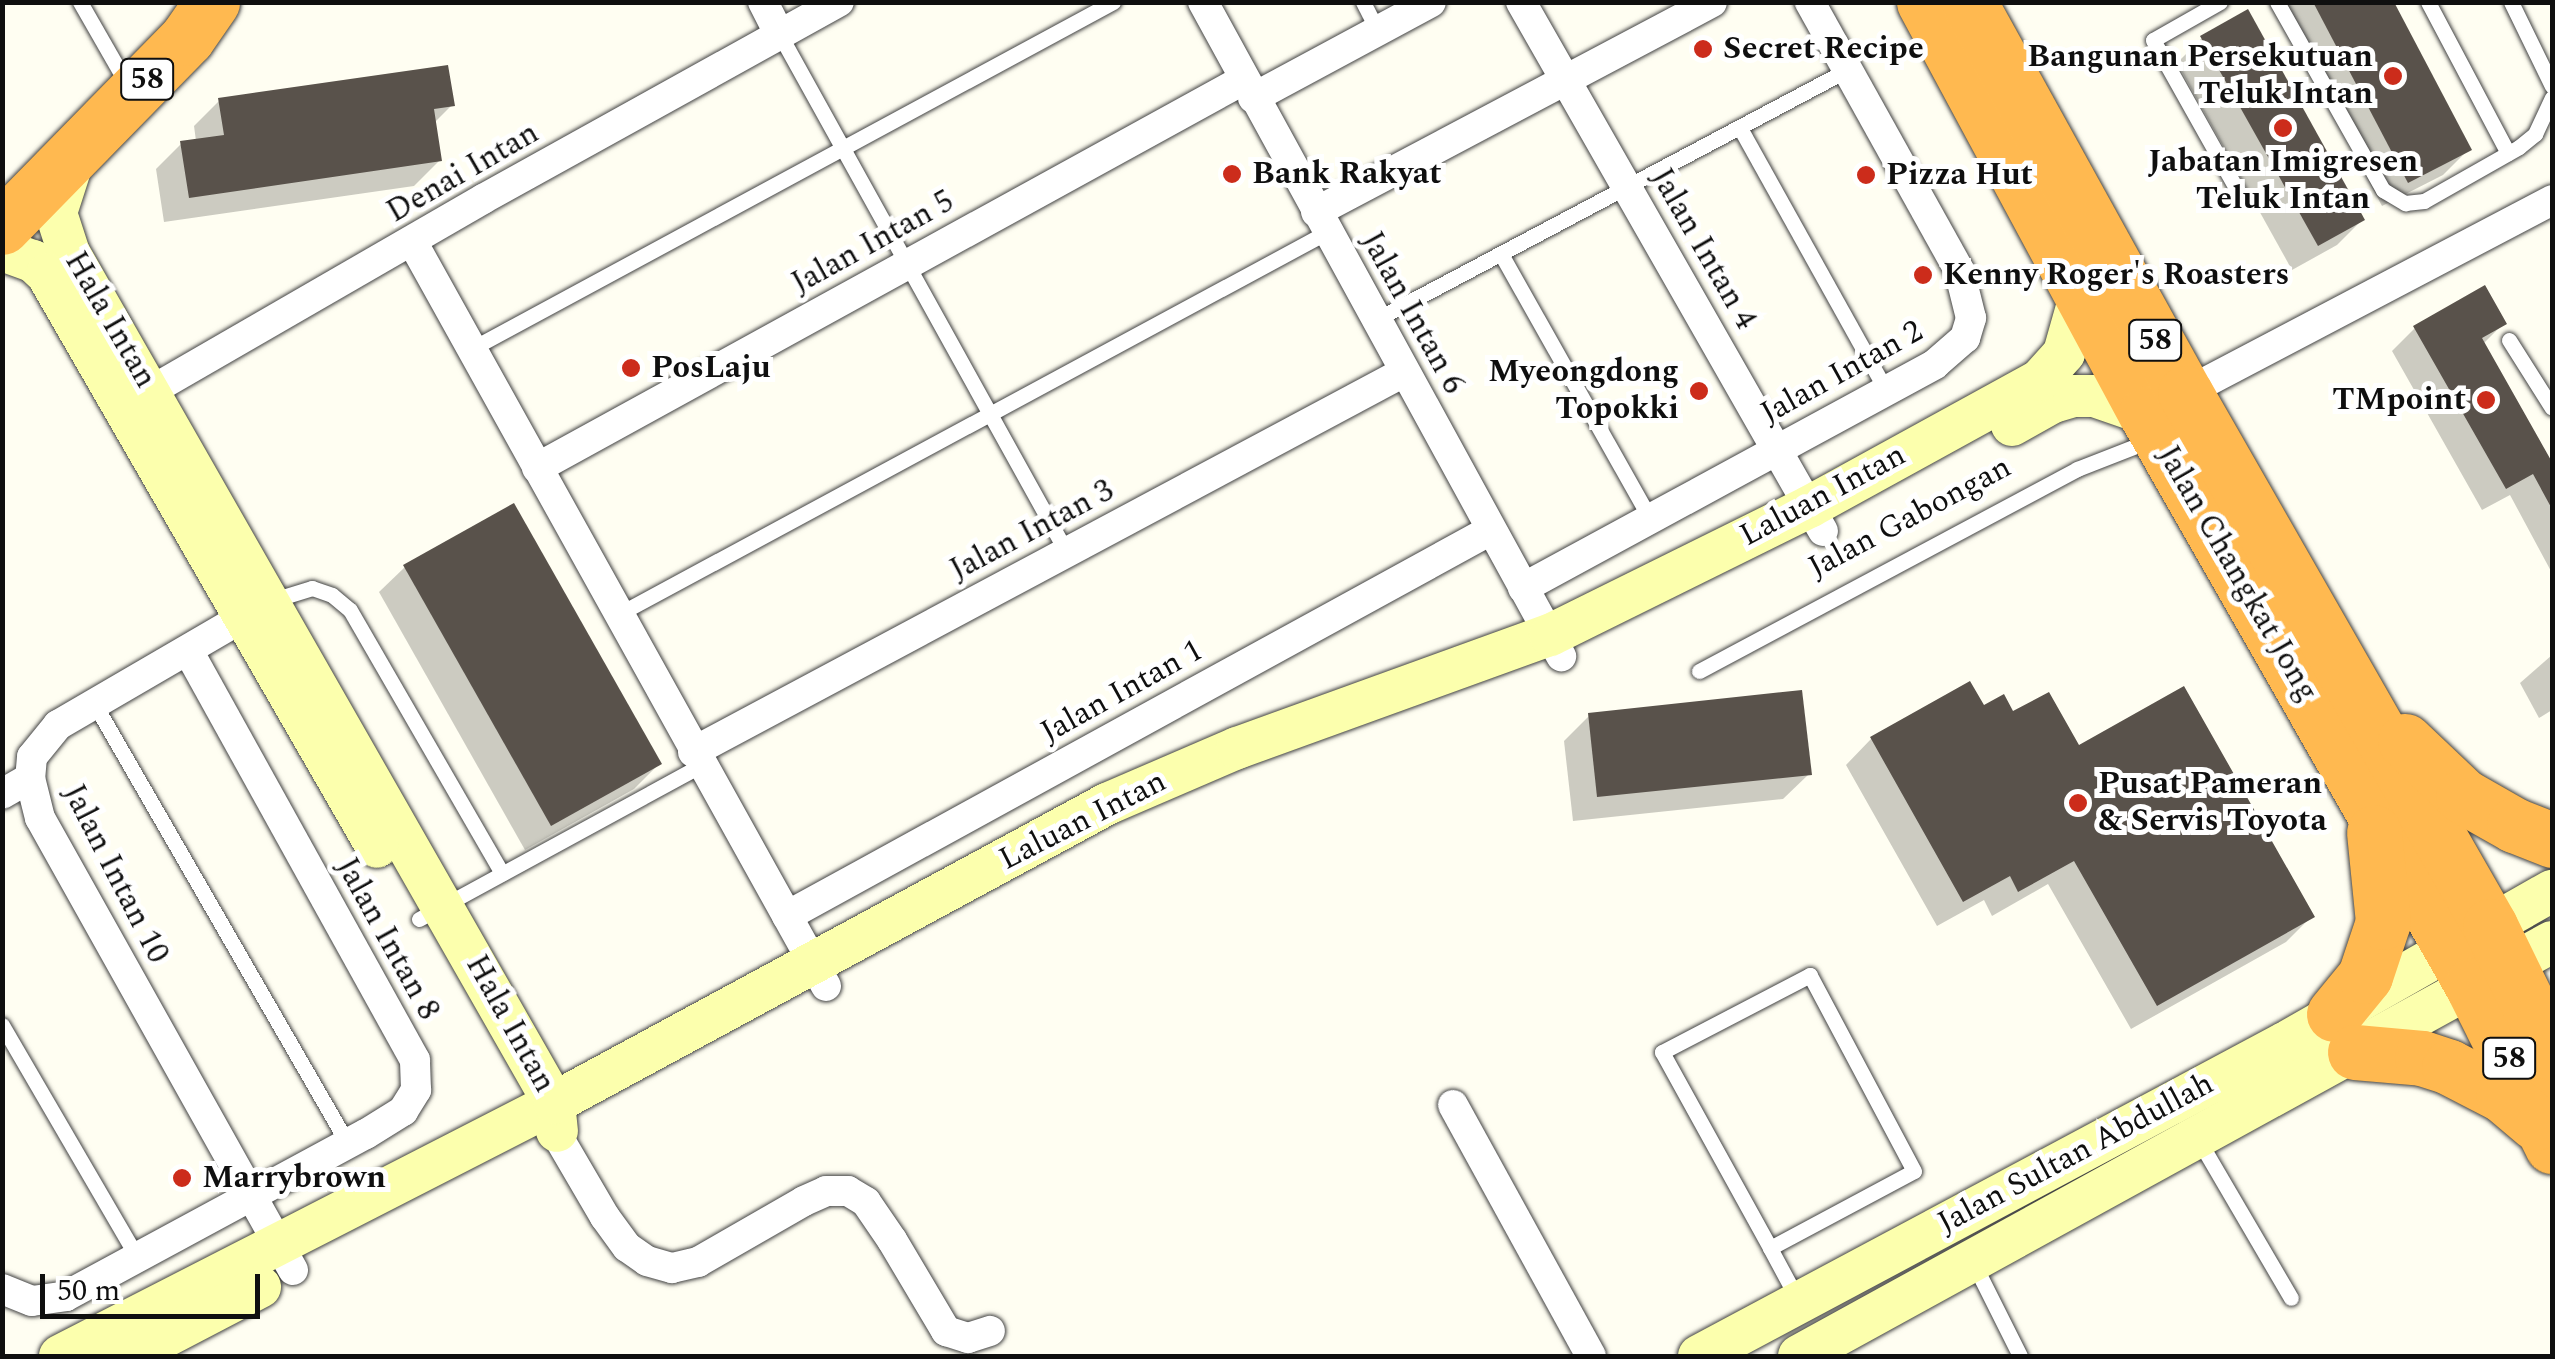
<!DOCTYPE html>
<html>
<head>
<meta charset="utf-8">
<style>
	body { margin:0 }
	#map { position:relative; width:2555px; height:1359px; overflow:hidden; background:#fffef2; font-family:Spectral,serif }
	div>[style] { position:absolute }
	.shadow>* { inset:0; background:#0003 }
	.building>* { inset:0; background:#59524b }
	.roads { filter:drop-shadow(0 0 2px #424242) drop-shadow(0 0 2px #424242) }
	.lane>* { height:15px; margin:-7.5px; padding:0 7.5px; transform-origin:7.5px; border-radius:7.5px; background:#fff }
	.street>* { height:30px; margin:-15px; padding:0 15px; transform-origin:15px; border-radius:15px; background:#fff }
	.secondary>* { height:42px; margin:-21px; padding:0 21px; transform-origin:21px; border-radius:21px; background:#fcffad }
	.highway>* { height:55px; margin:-27.5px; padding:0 27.5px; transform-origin:27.5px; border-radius:27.5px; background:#ffb950 }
	.dots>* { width:28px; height:28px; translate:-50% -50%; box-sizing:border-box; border:5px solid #fff; border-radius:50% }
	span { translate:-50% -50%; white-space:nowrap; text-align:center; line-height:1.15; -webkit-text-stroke:10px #fff; paint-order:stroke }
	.shield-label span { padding:2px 8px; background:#fff; border:2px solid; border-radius:8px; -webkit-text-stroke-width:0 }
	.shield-label { font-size:30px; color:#0f0f0f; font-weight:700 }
	.poi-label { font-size:32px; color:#0f0f0f; font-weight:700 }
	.left { translate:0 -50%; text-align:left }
	.right { translate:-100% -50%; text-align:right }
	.street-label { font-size:32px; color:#0f0f0f }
	.frame { position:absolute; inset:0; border:5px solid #0f0f0f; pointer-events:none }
	.scale { position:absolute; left:40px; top:1274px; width:220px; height:45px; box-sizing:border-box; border:5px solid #0f0f0f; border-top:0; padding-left:12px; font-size:30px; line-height:35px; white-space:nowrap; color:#0f0f0f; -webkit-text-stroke:8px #fff; paint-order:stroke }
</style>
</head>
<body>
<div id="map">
	<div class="shadow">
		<i style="clip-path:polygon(2391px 2px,2469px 149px,2443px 175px,2382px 206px,2275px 3px)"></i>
		<i style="clip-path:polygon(2202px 38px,2362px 220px,2337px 245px,2292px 270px,2177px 63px)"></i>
		<i style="clip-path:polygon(220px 100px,452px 105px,434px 123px,439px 161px,414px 186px,164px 222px,156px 169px,181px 144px,196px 141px,194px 126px)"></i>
		<i style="clip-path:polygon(2504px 323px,2483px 344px,2552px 467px,2552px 573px,2510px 495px,2482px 510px,2392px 351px,2415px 328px)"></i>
		<i style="clip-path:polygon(405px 567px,659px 764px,634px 789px,525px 850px,379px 592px)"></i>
		<i style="clip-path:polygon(2552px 655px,2552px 710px,2539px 718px,2520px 683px)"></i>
		<i style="clip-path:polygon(1984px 709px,2012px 715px,2078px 748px,2311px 917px,2286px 942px,2131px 1029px,2048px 884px,1992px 916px,1984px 900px,1937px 926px,1846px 765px,1871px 739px)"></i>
		<i style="clip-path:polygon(1590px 715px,1809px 774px,1783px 799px,1573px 821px,1564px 741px)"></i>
	</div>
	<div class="building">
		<i style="clip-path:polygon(2313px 2px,2394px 2px,2472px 150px,2408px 183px)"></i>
		<i style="clip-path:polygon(2248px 9px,2365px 220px,2318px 246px,2200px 36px)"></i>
		<i style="clip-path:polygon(448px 65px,455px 106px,434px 109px,442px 161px,189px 198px,180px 141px,224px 135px,218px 98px)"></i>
		<i style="clip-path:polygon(2485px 285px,2507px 324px,2482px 338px,2552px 462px,2552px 509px,2533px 474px,2506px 489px,2413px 326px)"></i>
		<i style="clip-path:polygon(514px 503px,662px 764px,551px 826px,403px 565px)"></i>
		<i style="clip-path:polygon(1970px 681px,1984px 705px,2004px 694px,2013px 711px,2049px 692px,2079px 745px,2184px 686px,2315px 917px,2157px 1006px,2074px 861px,2018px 892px,2010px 876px,1963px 902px,1870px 737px)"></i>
		<i style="clip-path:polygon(1802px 690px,1812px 775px,1597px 797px,1588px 713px)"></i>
	</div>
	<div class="roads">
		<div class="lane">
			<i style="left:80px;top:2px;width:78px;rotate:60.2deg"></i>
			<i style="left:1363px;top:2px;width:33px;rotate:63deg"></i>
			<i style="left:2220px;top:2px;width:77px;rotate:150.4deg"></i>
			<i style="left:2153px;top:40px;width:176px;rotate:60.7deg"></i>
			<i style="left:2277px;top:2px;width:216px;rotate:60.6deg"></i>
			<i style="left:2383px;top:190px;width:26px;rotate:31deg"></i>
			<i style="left:2405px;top:203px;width:19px;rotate:-6deg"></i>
			<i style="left:2424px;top:201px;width:109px;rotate:-29.6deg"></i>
			<i style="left:2519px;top:147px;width:21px;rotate:-39deg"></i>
			<i style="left:2535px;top:134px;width:40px;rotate:-65deg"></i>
			<i style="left:2428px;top:2px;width:171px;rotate:62.1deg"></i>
			<i style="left:2511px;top:2px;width:93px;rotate:64deg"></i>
			<i style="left:780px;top:35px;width:592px;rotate:61.01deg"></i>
			<i style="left:1740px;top:128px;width:300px;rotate:60.9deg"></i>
			<i style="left:1501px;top:254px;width:303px;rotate:60.6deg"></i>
			<i style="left:1375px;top:320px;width:534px;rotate:-27.91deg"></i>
			<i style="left:2509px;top:340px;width:80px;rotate:57.7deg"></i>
			<i style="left:471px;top:349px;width:730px;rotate:-28.39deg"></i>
			<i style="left:270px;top:601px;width:44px;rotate:-17.2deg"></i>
			<i style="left:312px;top:588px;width:21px;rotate:19deg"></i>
			<i style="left:332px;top:595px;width:23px;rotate:40deg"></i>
			<i style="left:350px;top:610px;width:304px;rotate:60deg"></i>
			<i style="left:617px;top:615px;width:807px;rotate:-28.34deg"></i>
			<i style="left:1699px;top:671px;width:429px;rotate:-28.1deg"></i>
			<i style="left:2077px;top:469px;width:77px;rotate:-21.3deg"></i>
			<i style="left:94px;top:703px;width:509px;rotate:60.06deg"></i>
			<i style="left:419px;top:919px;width:321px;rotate:-28.6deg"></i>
			<i style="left:2px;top:1025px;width:271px;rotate:59.8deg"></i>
			<i style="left:2198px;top:1139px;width:184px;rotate:59.7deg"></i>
			<i style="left:1770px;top:1248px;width:163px;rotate:-28.1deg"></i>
			<i style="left:1914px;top:1171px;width:222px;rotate:-118deg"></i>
			<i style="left:1810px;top:975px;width:167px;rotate:152.5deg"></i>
			<i style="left:1662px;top:1052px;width:224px;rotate:61.1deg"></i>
			<i style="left:1770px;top:1248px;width:59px;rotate:61.7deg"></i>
			<i style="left:1973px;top:1262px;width:105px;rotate:63.4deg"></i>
		</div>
		<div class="street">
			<i style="left:763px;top:2px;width:37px;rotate:63deg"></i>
			<i style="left:1203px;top:2px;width:746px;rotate:61.3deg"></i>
			<i style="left:1521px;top:2px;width:609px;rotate:60.28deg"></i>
			<i style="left:1253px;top:98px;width:202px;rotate:-28.3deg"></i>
			<i style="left:1316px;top:212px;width:448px;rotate:-27.9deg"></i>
			<i style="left:413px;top:243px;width:850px;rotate:60.93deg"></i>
			<i style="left:2185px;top:393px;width:415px;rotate:-27.7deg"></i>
			<i style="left:135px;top:400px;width:402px;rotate:-30deg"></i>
			<i style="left:483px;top:199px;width:407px;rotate:-29deg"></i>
			<i style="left:537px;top:468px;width:806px;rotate:-28.79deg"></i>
			<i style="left:1523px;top:588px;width:469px;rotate:-28.5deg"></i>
			<i style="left:1935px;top:364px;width:40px;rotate:-41deg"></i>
			<i style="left:1965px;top:338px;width:21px;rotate:-73deg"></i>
			<i style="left:1971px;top:318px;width:49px;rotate:-104deg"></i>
			<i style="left:1959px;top:270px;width:307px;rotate:-119.1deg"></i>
			<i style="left:259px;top:608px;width:233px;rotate:149.8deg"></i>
			<i style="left:58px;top:725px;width:41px;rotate:129.1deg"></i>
			<i style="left:32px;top:757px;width:21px;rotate:95deg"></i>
			<i style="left:30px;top:778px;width:41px;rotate:76deg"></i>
			<i style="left:40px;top:818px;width:518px;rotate:60.76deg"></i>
			<i style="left:693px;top:752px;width:806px;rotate:-28.12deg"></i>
			<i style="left:2px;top:794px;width:32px;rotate:-30deg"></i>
			<i style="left:787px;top:916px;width:803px;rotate:-28.74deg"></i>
			<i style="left:1453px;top:1105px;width:286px;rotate:61.2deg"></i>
			<i style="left:557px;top:1135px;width:95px;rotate:59.7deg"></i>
			<i style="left:605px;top:1217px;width:37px;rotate:54deg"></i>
			<i style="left:627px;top:1247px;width:24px;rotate:35deg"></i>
			<i style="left:647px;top:1261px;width:26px;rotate:16deg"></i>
			<i style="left:672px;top:1268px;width:27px;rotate:-13deg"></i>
			<i style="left:698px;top:1262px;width:122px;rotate:-29.9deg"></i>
			<i style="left:804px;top:1201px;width:24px;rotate:-24deg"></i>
			<i style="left:826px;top:1191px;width:22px"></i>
			<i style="left:848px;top:1191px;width:21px;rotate:31deg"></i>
			<i style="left:866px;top:1202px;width:46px;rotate:55.6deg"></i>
			<i style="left:892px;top:1240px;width:106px;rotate:59.3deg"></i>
			<i style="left:946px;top:1331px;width:23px;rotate:18deg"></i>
			<i style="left:968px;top:1338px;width:23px;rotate:-18deg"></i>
			<i style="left:2px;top:1289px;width:32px;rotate:22deg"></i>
			<i style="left:32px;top:1301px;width:34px;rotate:-8deg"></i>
			<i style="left:66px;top:1296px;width:341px;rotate:-28.4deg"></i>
			<i style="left:366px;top:1134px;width:44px;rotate:-31.9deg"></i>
			<i style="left:403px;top:1111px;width:25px;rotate:-58deg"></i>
			<i style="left:416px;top:1090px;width:30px;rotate:-92deg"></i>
			<i style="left:415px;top:1060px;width:468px;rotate:-119deg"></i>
		</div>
		<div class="secondary">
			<i style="left:74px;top:157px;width:59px;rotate:107.8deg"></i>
			<i style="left:56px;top:213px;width:42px;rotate:72deg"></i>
			<i style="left:69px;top:253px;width:979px;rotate:60.29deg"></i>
			<i style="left:554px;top:1103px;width:28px;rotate:84deg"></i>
			<i style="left:2px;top:250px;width:33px;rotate:20deg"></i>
			<i style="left:33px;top:261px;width:19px;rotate:43deg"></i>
			<i style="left:47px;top:274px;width:661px;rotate:60.06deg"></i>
			<i style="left:2012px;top:425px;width:47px;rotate:-29.3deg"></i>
			<i style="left:2053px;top:402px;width:22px;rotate:-16deg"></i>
			<i style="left:2074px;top:396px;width:20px"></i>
			<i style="left:2094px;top:396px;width:55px;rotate:19.1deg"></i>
			<i style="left:60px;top:1356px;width:555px;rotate:-27.12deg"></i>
			<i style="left:554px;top:1103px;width:629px;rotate:-28.4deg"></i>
			<i style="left:1107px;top:804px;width:142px;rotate:-23.3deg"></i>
			<i style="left:1237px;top:748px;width:333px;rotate:-19.9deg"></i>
			<i style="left:1550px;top:635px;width:289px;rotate:-26.3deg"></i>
			<i style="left:1809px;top:507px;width:264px;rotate:-28.8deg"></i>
			<i style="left:2040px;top:380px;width:36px;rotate:-48deg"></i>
			<i style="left:2064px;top:353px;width:62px;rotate:-74.2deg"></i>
			<i style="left:128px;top:1356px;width:149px;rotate:-27.6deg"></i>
			<i style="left:1699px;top:1356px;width:664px;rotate:-28.11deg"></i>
			<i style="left:2285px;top:1043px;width:307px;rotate:-29.7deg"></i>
			<i style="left:1799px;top:1356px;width:859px;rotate:-28.8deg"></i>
		</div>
		<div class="highway">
			<i style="left:1924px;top:2px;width:468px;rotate:61.7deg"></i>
			<i style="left:2146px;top:414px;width:658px;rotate:60.28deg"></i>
			<i style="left:2472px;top:985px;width:180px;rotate:63.6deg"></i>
			<i style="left:1969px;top:2px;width:447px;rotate:61.1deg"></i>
			<i style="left:2185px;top:393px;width:614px;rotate:60.22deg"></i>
			<i style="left:2490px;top:926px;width:141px;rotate:64deg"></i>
			<i style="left:2px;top:227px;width:264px;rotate:-45.6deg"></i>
			<i style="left:187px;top:38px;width:44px;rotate:-55.2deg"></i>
			<i style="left:2405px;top:741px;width:80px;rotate:43.5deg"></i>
			<i style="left:2463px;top:796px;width:59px;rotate:29.6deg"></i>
			<i style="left:2514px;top:825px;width:41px;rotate:21.5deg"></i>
			<i style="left:2334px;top:1014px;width:49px;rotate:-50.8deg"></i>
			<i style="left:2365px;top:976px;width:57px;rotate:-71.6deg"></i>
			<i style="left:2383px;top:922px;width:90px;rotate:-95.7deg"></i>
			<i style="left:2355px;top:1052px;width:67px;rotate:5.1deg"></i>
			<i style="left:2422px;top:1058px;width:28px;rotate:18deg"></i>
			<i style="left:2449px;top:1067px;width:61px;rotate:27.4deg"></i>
			<i style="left:2503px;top:1095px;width:43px;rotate:40.3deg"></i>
		</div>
	</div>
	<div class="dots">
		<i style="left:1703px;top:49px;background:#cc2c1b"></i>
		<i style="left:2393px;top:76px;background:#cc2c1b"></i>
		<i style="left:2283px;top:128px;background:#cc2c1b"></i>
		<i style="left:1232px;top:174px;background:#cc2c1b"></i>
		<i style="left:1866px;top:175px;background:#cc2c1b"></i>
		<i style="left:1923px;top:275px;background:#cc2c1b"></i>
		<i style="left:631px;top:368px;background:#cc2c1b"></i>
		<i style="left:1699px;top:391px;background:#cc2c1b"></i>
		<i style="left:2486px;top:400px;background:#cc2c1b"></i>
		<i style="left:2078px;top:803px;background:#cc2c1b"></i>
		<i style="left:182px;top:1178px;background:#cc2c1b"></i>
	</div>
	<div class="shield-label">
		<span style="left:147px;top:79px">58</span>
		<span style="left:2155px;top:340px">58</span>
		<span style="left:2509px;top:1058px">58</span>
	</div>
	<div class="poi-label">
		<span class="left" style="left:1723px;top:49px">Secret Recipe</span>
		<span class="right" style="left:2373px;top:76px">Bangunan Persekutuan<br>Teluk Intan</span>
		<span style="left:2283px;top:181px">Jabatan Imigresen<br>Teluk Intan</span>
		<span class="left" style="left:1252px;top:174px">Bank Rakyat</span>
		<span class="left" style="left:1886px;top:175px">Pizza Hut</span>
		<span class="left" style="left:1943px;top:275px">Kenny Roger's Roasters</span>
		<span class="left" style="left:651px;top:368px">PosLaju</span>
		<span class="right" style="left:1679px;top:391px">Myeongdong<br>Topokki</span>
		<span class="right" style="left:2466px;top:400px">TMpoint</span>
		<span class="left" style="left:2098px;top:803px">Pusat Pameran<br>&amp; Servis Toyota</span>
		<span class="left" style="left:202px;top:1178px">Marrybrown</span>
	</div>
	<div class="street-label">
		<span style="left:463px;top:173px;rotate:-30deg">Denai Intan</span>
		<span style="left:873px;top:243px;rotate:-29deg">Jalan Intan 5</span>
		<span style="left:1703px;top:249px;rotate:60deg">Jalan Intan 4</span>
		<span style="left:1412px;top:313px;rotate:61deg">Jalan Intan 6</span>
		<span style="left:110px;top:320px;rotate:60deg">Hala Intan</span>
		<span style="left:1842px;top:373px;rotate:-29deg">Jalan Intan 2</span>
		<span style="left:1823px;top:496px;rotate:-28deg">Laluan Intan</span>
		<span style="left:1910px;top:518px;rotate:-28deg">Jalan Gabongan</span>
		<span style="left:1032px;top:531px;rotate:-28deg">Jalan Intan 3</span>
		<span style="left:2237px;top:574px;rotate:60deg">Jalan Changkat Jong</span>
		<span style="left:1122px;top:692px;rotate:-29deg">Jalan Intan 1</span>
		<span style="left:1083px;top:821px;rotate:-27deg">Laluan Intan</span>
		<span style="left:115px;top:874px;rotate:63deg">Jalan Intan 10</span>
		<span style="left:387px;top:939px;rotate:61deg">Jalan Intan 8</span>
		<span style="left:510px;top:1024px;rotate:61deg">Hala Intan</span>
		<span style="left:2076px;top:1154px;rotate:-28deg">Jalan Sultan Abdullah</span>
	</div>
	<div class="frame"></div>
	<div class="scale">50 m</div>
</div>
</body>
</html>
